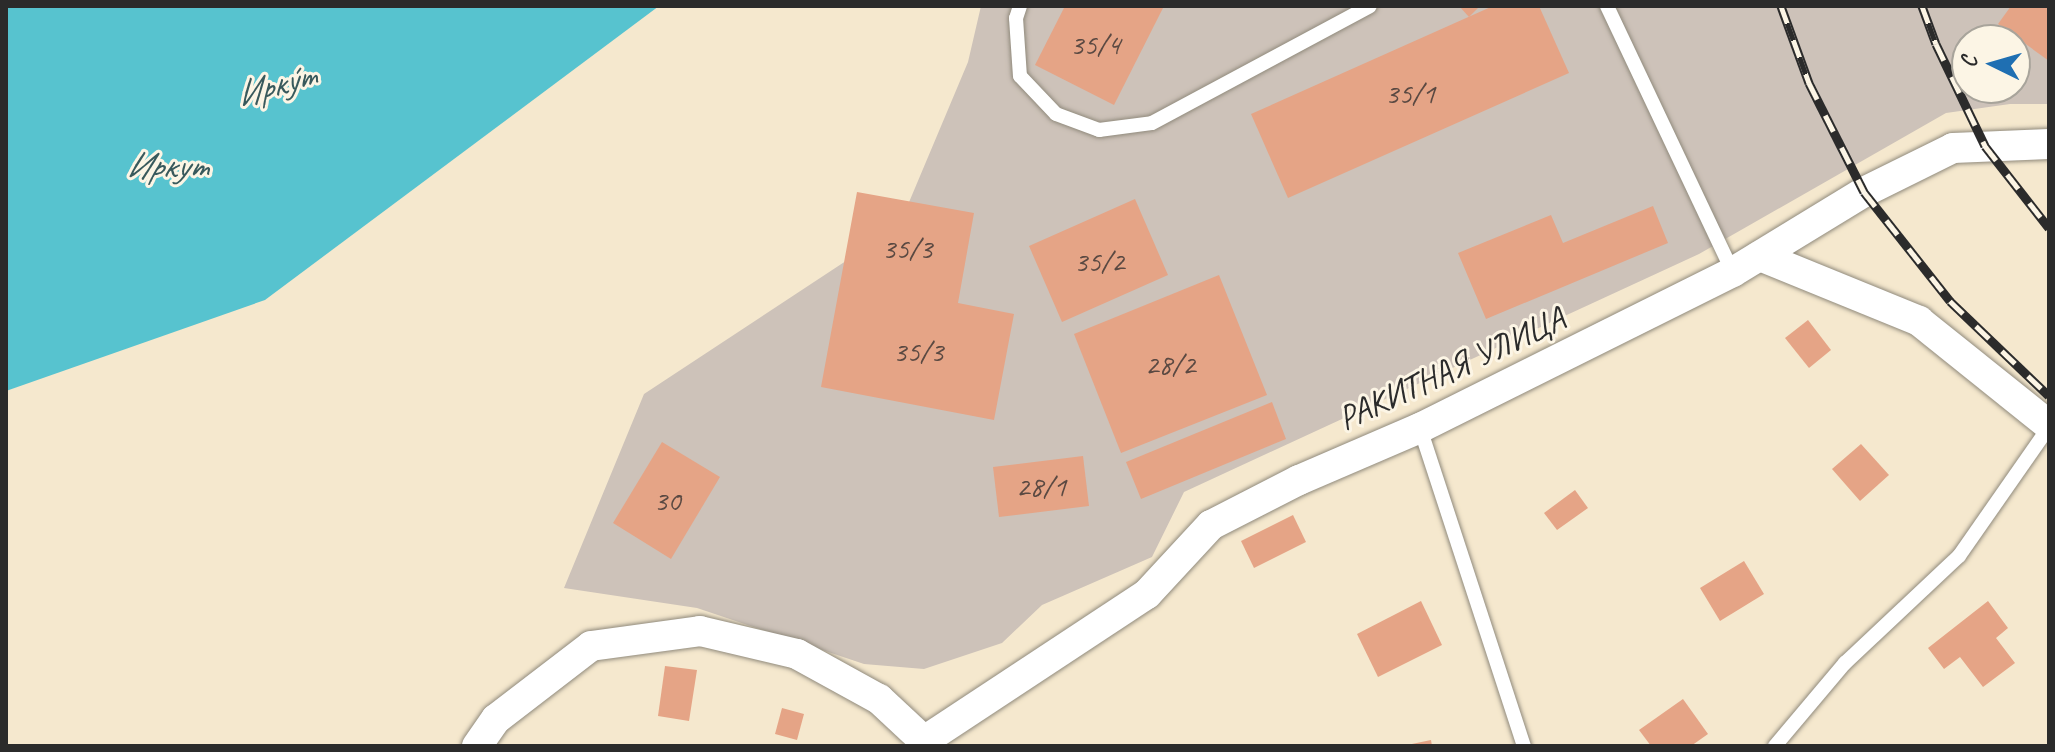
<!DOCTYPE html>
<html>
<head>
<meta charset="utf-8">
<style>
	body { margin:0 }
	#map { position:relative; width:2055px; height:752px; overflow:hidden; background:#f5e8ce; font-family:Caveat,sans-serif }
	div>[style] { position:absolute }
	.industrial>* { inset:0; background:#cdc2b9 }
	.water>* { inset:0; background:#57c3cf }
	.building>* { inset:0; background:#e5a486 }
	.roads { filter:drop-shadow(0 0 2px #908a7c) drop-shadow(0 0 2px #908a7c) }
	.service>* { height:14px; margin:-7px; padding:0 7px; transform-origin:7px; border-radius:7px; background:#fff }
	.minor>* { height:30px; margin:-15px; padding:0 15px; transform-origin:15px; border-radius:15px; background:#fff }
	.rail>* { height:9px; margin-top:-4.5px; transform-origin:0; background:repeating-linear-gradient(90deg,#fcf5e5 0 18px,#2b2b2b 0 36px); box-sizing:border-box; border-block:2px solid #2b2b2b }
	span { translate:-50% -50%; white-space:nowrap; text-align:center; line-height:1.15; -webkit-text-stroke:6px #fcf5e5; paint-order:stroke }
	.number-label { font-size:30px; color:#5a4942 }
	.number-label span { -webkit-text-stroke-width:0 }
	.street-label { font-size:34px; color:#2b2b2b }
	.water-label { font-size:36px; color:#38595c; font-style:italic }
	.frame { position:absolute; inset:0; border:8px solid #2b2b2b; pointer-events:none }
	.north { position:absolute; left:1951px; top:24px; width:80px; height:80px; box-sizing:border-box; background:#fcf5e5; border:2px solid #a8a49b; border-radius:50%; rotate:275deg; font-size:22px; font-weight:700; line-height:32px; text-align:center; color:#2b2b2b }
	.north::after { content:''; display:block; margin:auto; width:28px; height:36px; background:#1f6fb2; clip-path:polygon(50% 0,100% 100%,50% 72%,0 100%) }
</style>
</head>
<body>
<div id="map">
	<div class="industrial">
		<i style="clip-path:polygon(evenodd,981px 6px,2049px 6px,2049px 104px,2010px 104px,1946px 113px,1699px 254px,1184px 492px,1152px 557px,1042px 605px,1002px 643px,924px 669px,864px 664px,697px 608px,564px 588px,644px 394px,899px 226px,968px 62px,981px 6px,1967px 40px,2015px 40px,2015px 88px,1967px 88px,1967px 40px)"></i>
	</div>
	<div class="water">
		<i style="clip-path:polygon(6px 6px,659px 6px,265px 300px,6px 391px)"></i>
	</div>
	<div class="building">
		<i style="clip-path:polygon(1065px 6px,1164px 6px,1114px 105px,1035px 65px)"></i>
		<i style="clip-path:polygon(1459px 6px,1480px 6px,1469px 17px)"></i>
		<i style="clip-path:polygon(1493px 6px,1539px 6px,1569px 73px,1288px 198px,1251px 114px)"></i>
		<i style="clip-path:polygon(2011px 6px,2049px 6px,2049px 61px,1998px 24px)"></i>
		<i style="clip-path:polygon(857px 192px,974px 213px,958px 303px,1014px 314px,994px 420px,821px 387px)"></i>
		<i style="clip-path:polygon(1135px 199px,1168px 275px,1062px 322px,1029px 246px)"></i>
		<i style="clip-path:polygon(1653px 206px,1668px 243px,1486px 319px,1458px 253px,1551px 215px,1563px 243px)"></i>
		<i style="clip-path:polygon(1219px 275px,1267px 395px,1121px 453px,1074px 334px)"></i>
		<i style="clip-path:polygon(1808px 320px,1831px 350px,1809px 368px,1785px 338px)"></i>
		<i style="clip-path:polygon(1272px 402px,1286px 439px,1141px 499px,1126px 462px)"></i>
		<i style="clip-path:polygon(662px 442px,720px 477px,671px 559px,613px 523px)"></i>
		<i style="clip-path:polygon(1861px 444px,1889px 475px,1860px 501px,1832px 469px)"></i>
		<i style="clip-path:polygon(1083px 456px,1089px 506px,999px 517px,993px 467px)"></i>
		<i style="clip-path:polygon(1575px 490px,1588px 508px,1557px 530px,1544px 513px)"></i>
		<i style="clip-path:polygon(1293px 515px,1306px 542px,1254px 568px,1241px 541px)"></i>
		<i style="clip-path:polygon(1744px 561px,1764px 594px,1720px 621px,1700px 588px)"></i>
		<i style="clip-path:polygon(1421px 601px,1442px 645px,1378px 677px,1357px 634px)"></i>
		<i style="clip-path:polygon(1988px 601px,2008px 628px,1996px 638px,2015px 663px,1983px 687px,1960px 657px,1944px 669px,1928px 648px)"></i>
		<i style="clip-path:polygon(665px 666px,697px 670px,689px 721px,658px 716px)"></i>
		<i style="clip-path:polygon(1683px 699px,1708px 734px,1691px 746px,1651px 746px,1639px 730px)"></i>
		<i style="clip-path:polygon(782px 708px,804px 714px,797px 740px,775px 734px)"></i>
		<i style="clip-path:polygon(1431px 740px,1432px 746px,1407px 746px,1407px 745px)"></i>
	</div>
	<div class="roads">
		<div class="service">
			<i style="left:1020px;top:6px;width:13px;rotate:108deg"></i>
			<i style="left:1016px;top:18px;width:58px;rotate:86.1deg"></i>
			<i style="left:1020px;top:76px;width:52px;rotate:46.5deg"></i>
			<i style="left:1056px;top:114px;width:46px;rotate:20.4deg"></i>
			<i style="left:1099px;top:130px;width:53px;rotate:-7.5deg"></i>
			<i style="left:1152px;top:123px;width:247px;rotate:-28.2deg"></i>
			<i style="left:1607px;top:6px;width:294px;rotate:64.7deg"></i>
			<i style="left:1420px;top:428px;width:335px;rotate:71.9deg"></i>
			<i style="left:1775px;top:746px;width:109px;rotate:-49.9deg"></i>
			<i style="left:1845px;top:663px;width:156px;rotate:-43.2deg"></i>
			<i style="left:1959px;top:556px;width:157px;rotate:-55.1deg"></i>
		</div>
		<div class="minor">
			<i style="left:1760px;top:256px;width:172px;rotate:22.2deg"></i>
			<i style="left:1919px;top:321px;width:166px;rotate:38.7deg"></i>
			<i style="left:924px;top:741px;width:267px;rotate:-33.4deg"></i>
			<i style="left:1147px;top:594px;width:94px;rotate:-47.2deg"></i>
			<i style="left:1211px;top:525px;width:99px;rotate:-27.1deg"></i>
			<i style="left:1299px;top:480px;width:132px;rotate:-23.3deg"></i>
			<i style="left:1420px;top:428px;width:350px;rotate:-26.5deg"></i>
			<i style="left:1733px;top:272px;width:153px;rotate:-31.4deg"></i>
			<i style="left:1864px;top:192px;width:99px;rotate:-26.3deg"></i>
			<i style="left:1953px;top:148px;width:96px;rotate:-2.4deg"></i>
			<i style="left:477px;top:746px;width:33px;rotate:-55deg"></i>
			<i style="left:496px;top:719px;width:120px;rotate:-37.5deg"></i>
			<i style="left:591px;top:646px;width:110px;rotate:-7.8deg"></i>
			<i style="left:700px;top:631px;width:100px;rotate:13.3deg"></i>
			<i style="left:797px;top:654px;width:94px;rotate:28.8deg"></i>
			<i style="left:879px;top:699px;width:62px;rotate:43deg"></i>
		</div>
	</div>
	<div class="rail">
		<i style="left:1781px;top:6px;width:82px;rotate:70deg"></i>
		<i style="left:1809px;top:83px;width:122px;rotate:63.2deg"></i>
		<i style="left:1864px;top:192px;width:139px;rotate:51.7deg"></i>
		<i style="left:1950px;top:301px;width:137px;rotate:43.8deg"></i>
		<i style="left:1922px;top:6px;width:40px;rotate:69.8deg"></i>
		<i style="left:1936px;top:44px;width:113px;rotate:64.3deg"></i>
		<i style="left:1985px;top:146px;width:104px;rotate:52deg"></i>
	</div>
	<div class="number-label">
		<span style="left:1095px;top:44px">35/4</span>
		<span style="left:1410px;top:93px">35/1</span>
		<span style="left:907px;top:248px">35/3</span>
		<span style="left:1099px;top:261px">35/2</span>
		<span style="left:918px;top:351px">35/3</span>
		<span style="left:1170px;top:364px">28/2</span>
		<span style="left:1041px;top:486px">28/1</span>
		<span style="left:667px;top:500px">30</span>
	</div>
	<div class="street-label">
		<span style="left:1451px;top:368px;rotate:-25deg">РАКИТНАЯ УЛИЦА</span>
	</div>
	<div class="water-label">
		<span style="left:275px;top:85px;rotate:-16deg">Ирку́т</span>
		<span style="left:167px;top:166px">Иркут</span>
	</div>
	<div class="frame"></div>
	<div class="north">С</div>
</div>
</body>
</html>
